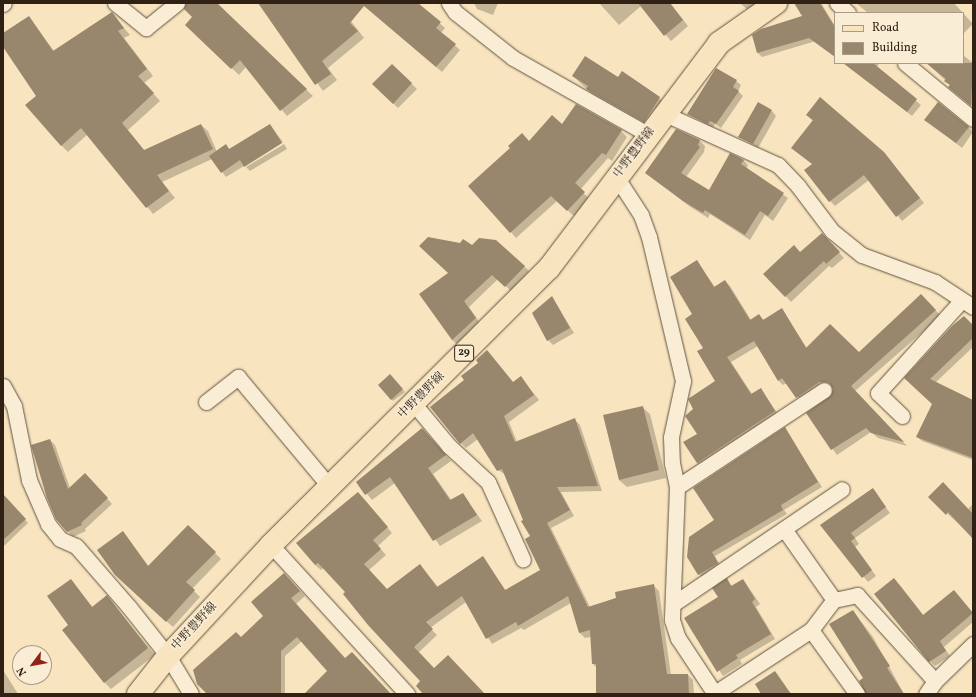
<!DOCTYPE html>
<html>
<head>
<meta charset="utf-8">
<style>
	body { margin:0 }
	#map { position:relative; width:976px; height:697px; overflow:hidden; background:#f8e4bf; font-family:Vollkorn,"Noto Serif JP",serif }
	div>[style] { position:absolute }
	.shadow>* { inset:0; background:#0003 }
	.building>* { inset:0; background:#98866d }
	.roads { filter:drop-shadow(0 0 1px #62523f) drop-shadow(0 0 1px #62523f) }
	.minor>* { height:15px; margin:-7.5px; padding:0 7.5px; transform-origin:7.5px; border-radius:7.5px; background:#faedd5 }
	.primary>* { height:22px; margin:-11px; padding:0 11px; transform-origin:11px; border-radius:11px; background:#f8e4bf }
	span { translate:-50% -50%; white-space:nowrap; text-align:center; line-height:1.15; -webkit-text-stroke:3px #faedd5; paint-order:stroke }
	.shield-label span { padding:1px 3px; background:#faedd5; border:1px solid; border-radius:3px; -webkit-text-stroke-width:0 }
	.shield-label { font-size:11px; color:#302114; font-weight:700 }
	.street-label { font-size:12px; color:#302114 }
	.frame { position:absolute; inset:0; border:4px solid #302114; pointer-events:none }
	.legend { position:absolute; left:834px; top:12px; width:130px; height:52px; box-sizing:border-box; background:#faedd5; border:1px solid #a99b88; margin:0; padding:5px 7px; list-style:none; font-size:12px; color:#302114 }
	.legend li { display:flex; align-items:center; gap:8px; height:20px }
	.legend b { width:20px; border:1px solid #a99b88 }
	.north { position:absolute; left:12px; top:645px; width:40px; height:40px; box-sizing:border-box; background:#faedd5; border:1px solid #a99b88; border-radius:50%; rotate:238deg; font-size:11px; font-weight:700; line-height:16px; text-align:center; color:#302114 }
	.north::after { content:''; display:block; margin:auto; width:14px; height:18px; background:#8f2418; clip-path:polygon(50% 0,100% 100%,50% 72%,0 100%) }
</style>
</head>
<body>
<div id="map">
	<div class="shadow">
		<i style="clip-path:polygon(191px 3px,216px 3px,313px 96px,287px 116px,246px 67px,239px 75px,186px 25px,194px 17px)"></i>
		<i style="clip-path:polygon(259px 3px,337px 3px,364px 38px,328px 68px,337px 80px,323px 91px)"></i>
		<i style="clip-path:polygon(367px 3px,417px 3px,445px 28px,441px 33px,460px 50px,442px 72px,371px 11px)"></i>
		<i style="clip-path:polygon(474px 3px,498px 3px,493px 15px,477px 9px)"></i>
		<i style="clip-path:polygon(599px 3px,670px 3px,688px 26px,671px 41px,641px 6px,619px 25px)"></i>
		<i style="clip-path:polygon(740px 3px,757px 3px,749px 11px)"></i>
		<i style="clip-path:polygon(801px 3px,821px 3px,835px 26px,835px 56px,816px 41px,762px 57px,758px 53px,753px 36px,804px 17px)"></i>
		<i style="clip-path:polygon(856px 3px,954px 3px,973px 24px,963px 34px,963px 13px,868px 13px)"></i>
		<i style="clip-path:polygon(111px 13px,130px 35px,124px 38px,153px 76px,144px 83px,160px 101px,128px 130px,145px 151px,201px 125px,208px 131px,217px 152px,226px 146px,230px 150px,270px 125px,283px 142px,226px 177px,212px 159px,162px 182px,175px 198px,153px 214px,88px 134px,68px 152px,61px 145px,37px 96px,3px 45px,3px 34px,29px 17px,54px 51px)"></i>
		<i style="clip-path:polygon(963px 55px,973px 63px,973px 107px,927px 63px,963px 63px)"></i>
		<i style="clip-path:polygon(845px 63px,879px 63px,877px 68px,921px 105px,912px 116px)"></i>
		<i style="clip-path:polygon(392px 65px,417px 89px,398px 108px,373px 84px)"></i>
		<i style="clip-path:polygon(573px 76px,618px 79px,659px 98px,664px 102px,649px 126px,592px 94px)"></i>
		<i style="clip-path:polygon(736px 81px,741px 85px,738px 91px,743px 96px,721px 128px,715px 124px,713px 128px,688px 114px)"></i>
		<i style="clip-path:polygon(772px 111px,776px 116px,758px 148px,740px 137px)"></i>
		<i style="clip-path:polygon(807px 115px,884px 153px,924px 203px,902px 221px,869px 180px,835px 206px,830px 201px,813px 164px,793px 148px,813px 121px)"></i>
		<i style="clip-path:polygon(931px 124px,968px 127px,973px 132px,962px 148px)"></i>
		<i style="clip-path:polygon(621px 131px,627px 137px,612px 161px,608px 158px,580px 190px,590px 199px,574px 216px,557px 201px,516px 238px,511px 232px,530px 142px)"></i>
		<i style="clip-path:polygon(700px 141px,705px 146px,704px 152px,686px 177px,710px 192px,743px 160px,748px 165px,746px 169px,788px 198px,773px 221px,765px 215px,750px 240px,710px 214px,708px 218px,689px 206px,647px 173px)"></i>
		<i style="clip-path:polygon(284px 144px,287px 149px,250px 171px,246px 167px)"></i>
		<i style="clip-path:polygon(822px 234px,844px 258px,832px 268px,829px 266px,791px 302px,765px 274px,800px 253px)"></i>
		<i style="clip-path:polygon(472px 247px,524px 266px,529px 271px,511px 291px,498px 279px,469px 307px,480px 323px,457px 344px,452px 340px,449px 274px)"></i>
		<i style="clip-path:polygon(697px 262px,715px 287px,725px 281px,730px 286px,751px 320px,759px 315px,764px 320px,782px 310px,807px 348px,859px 353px,926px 300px,941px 316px,855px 391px,907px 446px,878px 438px,871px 432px,837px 455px,807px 413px,830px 398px,833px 387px,825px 387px,802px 402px,787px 383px,783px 385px,778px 380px,758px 346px,731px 362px,752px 394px,761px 389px,780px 417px,703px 468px,697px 463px,698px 434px,694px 409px,717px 382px,694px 315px)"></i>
		<i style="clip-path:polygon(552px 297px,574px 333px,553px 345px,548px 340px)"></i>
		<i style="clip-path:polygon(973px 327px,973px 347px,935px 383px,973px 401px,973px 460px,922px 441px,917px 437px,933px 404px,905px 378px)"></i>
		<i style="clip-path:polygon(390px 376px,405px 392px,393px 401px,379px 385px)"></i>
		<i style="clip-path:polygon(521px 377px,539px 400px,509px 422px,517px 442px,575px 420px,580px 425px,602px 491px,561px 492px,574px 516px,551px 528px,590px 607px,653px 585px,659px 591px,671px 675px,688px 675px,693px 680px,694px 694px,597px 694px,597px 668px,593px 664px,591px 637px,585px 638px,580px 633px,571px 603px,524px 630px,521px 628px,492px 644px,466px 602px,430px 628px,437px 635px,419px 652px,434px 669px,484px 694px,424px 694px,422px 682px,346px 592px,324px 567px,321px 570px,315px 565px,364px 499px,392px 533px,378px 546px,386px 555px,369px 570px,387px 590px,420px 565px,438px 587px,483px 558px,506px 591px,541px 570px,531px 537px,506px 475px,498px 470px,478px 439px,466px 448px,461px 443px)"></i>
		<i style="clip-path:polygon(642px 407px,650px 414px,666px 478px,627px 487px,619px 480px)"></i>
		<i style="clip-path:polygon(784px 428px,822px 487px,784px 510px,787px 514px,715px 556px,721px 567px,703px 578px,699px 574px,715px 520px)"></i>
		<i style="clip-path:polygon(422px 429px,451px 461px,433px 474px,452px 501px,463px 494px,482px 521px,440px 546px,395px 483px,372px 500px,357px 482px)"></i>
		<i style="clip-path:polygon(50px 440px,55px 445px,70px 488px,90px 479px,112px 504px,85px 529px,86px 531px,73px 537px,57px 519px)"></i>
		<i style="clip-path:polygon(872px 489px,890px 513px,855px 538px,859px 544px,855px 547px,876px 576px,868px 582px,821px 525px)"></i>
		<i style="clip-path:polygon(3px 495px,28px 523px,3px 547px)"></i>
		<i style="clip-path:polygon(929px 497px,968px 509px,973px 504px,973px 537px)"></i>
		<i style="clip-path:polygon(188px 526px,221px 559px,192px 589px,200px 597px,173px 627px,122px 581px,123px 532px,149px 567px)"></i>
		<i style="clip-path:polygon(289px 579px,305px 596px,296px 604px,345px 659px,390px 694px,306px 694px,329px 671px,302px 641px,285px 656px,285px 694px,208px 694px,241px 638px,265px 616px)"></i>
		<i style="clip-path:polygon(71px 580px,93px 608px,113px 604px,155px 655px,111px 689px,104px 682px,70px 626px)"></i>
		<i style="clip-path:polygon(727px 580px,733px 587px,743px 580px,747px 585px,760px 604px,756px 607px,775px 639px,740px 660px,742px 664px,723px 676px,685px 618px,719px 597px)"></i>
		<i style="clip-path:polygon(899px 584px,924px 616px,958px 596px,973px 613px,973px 622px,944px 647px,950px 656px,935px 666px,930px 661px)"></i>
		<i style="clip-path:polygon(853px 611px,873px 637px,904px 694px,878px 694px)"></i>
		<i style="clip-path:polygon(3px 670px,18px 694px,3px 694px)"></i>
	</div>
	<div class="building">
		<i style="clip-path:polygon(186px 3px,217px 3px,307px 89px,280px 111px,240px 60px,231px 69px,185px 25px,192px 17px,184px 9px)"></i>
		<i style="clip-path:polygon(258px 3px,418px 3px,441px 22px,436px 28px,456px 44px,436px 67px,364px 6px,350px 23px,358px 31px,322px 61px,331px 74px,315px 85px)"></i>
		<i style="clip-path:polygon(638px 3px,670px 3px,683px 20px,664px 36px)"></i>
		<i style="clip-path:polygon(794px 3px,820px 3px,835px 27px,835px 57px,809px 38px,757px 53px,752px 35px,761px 29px,802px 16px)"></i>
		<i style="clip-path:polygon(112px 12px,124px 28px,118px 31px,147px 69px,138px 76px,154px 93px,122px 123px,144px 150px,201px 124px,213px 149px,157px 175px,169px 191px,146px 208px,81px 128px,61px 146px,25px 105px,36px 96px,3px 47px,3px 33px,29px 16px,53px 51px)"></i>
		<i style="clip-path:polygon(585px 56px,618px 77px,622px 71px,660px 97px,644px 122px,586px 89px,588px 86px,572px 76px)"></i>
		<i style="clip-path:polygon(843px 63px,873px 63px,917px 99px,907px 112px)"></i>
		<i style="clip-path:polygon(926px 63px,973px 63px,971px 106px,948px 87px,950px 85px,944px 81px,946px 79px)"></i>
		<i style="clip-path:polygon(392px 64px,412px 83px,393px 104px,372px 84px)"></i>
		<i style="clip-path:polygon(716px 68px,737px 80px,733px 87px,739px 91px,716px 124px,710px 121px,708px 124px,687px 114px)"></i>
		<i style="clip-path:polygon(820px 97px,884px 152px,920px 198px,896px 217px,864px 175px,829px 202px,804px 170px,812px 164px,791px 148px,813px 120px,806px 115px)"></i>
		<i style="clip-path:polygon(758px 102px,772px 110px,753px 144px,738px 137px)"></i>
		<i style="clip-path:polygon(938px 102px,969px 127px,956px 143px,924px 120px)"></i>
		<i style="clip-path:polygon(576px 104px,622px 130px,606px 155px,602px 153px,575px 183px,585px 192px,567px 211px,551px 196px,510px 233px,468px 186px,510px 148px,508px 146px,522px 133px,529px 141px,552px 115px,562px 124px)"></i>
		<i style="clip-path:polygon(270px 124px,282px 143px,244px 167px,240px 160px,221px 173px,209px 156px,226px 144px,229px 149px)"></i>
		<i style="clip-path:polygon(676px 129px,700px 140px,698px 145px,700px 147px,681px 173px,709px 190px,730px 153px,744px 160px,741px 164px,784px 193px,768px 216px,760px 211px,745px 235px,705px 210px,703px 213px,683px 201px,645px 173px)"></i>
		<i style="clip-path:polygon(822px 233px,840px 252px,826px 264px,824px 261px,785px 297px,763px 274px,794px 245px,800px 252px)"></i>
		<i style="clip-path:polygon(428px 237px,460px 243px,463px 239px,472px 245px,479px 238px,496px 240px,525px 266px,505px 287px,492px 275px,464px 301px,476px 318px,452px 340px,419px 294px,448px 273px,419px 246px)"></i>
		<i style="clip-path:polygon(697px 260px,714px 287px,725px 280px,750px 320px,759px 314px,763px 320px,782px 308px,806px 348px,830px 324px,859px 352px,921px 294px,936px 310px,851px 386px,904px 442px,871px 433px,866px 428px,831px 450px,806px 413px,829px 397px,833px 390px,831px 385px,828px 382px,819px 382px,796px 398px,782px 378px,778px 381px,754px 341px,727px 357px,751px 394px,761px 388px,775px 411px,697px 463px,683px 442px,697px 434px,685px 416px,693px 409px,688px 399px,715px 381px,697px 351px,703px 348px,685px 319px,692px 314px,670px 277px)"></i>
		<i style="clip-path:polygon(552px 296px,570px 328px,547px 341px,532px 313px)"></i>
		<i style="clip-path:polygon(964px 316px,973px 325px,973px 338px,930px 379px,973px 400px,973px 458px,916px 437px,932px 404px,904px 378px,952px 326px)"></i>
		<i style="clip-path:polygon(487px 350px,513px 382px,521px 376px,534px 395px,504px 416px,515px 442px,575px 418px,598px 486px,557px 487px,570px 510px,547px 523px,588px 607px,616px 598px,615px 592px,654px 584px,667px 674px,688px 674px,689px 694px,596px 694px,596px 664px,592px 664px,590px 630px,579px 633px,568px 596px,518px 626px,516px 622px,486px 639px,462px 596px,426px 622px,433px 629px,414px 647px,434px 668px,448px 655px,485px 694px,423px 694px,416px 686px,420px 681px,368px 625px,343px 594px,345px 592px,318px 563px,315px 565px,296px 543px,358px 492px,388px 527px,373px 540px,381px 549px,364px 564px,387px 589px,420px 564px,437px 587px,483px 556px,505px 590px,540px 570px,525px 539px,530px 536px,521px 521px,523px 520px,502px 469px,497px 471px,473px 433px,460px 444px,430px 407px,464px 380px,461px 376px,478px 363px,476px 360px)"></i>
		<i style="clip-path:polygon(390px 374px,403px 389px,391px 400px,378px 385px)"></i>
		<i style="clip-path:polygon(643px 406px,659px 470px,619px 480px,603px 415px)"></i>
		<i style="clip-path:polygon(785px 427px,818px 482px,781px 505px,783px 510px,712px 552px,718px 563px,698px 575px,687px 557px,689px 537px,714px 520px,693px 488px)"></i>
		<i style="clip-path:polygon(422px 428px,446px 455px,428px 468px,450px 500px,463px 493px,477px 515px,433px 541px,390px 477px,365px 495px,356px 482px)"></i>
		<i style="clip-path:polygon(50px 439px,68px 489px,85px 473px,108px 498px,81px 523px,82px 525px,67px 532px,56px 519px,47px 498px,31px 445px)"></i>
		<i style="clip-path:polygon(943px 482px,973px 514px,973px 539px,948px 512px,946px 515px,928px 497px)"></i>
		<i style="clip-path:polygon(873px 488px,886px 507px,851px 533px,855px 538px,851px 541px,872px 570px,862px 578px,820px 525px)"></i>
		<i style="clip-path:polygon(3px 494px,26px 519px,3px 540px)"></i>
		<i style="clip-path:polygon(188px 525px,216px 552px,186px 582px,195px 590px,166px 622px,115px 575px,97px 550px,123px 531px,148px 566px)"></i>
		<i style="clip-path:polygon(284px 573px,300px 591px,291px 598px,345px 658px,352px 652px,391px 694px,304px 694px,327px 671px,297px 637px,281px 651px,281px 694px,207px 694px,197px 684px,193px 670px,236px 632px,241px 637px,263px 616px,251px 602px)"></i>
		<i style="clip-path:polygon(727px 578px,731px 586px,743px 579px,755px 599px,752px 602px,771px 634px,736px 655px,738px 658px,717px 672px,684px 618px,718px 597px,712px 588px)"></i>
		<i style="clip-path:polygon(894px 578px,923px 615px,954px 590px,973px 613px,940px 641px,946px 651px,929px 662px,874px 594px)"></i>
		<i style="clip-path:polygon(71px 579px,92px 607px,107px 595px,148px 648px,104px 683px,62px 630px,68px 625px,47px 596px)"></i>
		<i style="clip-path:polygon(853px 610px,890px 666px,887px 668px,904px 694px,866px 694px,859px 681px,863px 678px,829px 624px)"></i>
		<i style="clip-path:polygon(775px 671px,791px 694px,761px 694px,755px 684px)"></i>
	</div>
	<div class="roads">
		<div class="minor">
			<i style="left:115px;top:3px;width:40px;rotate:39deg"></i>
			<i style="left:146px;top:28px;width:40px;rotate:-39deg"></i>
			<i style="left:449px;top:3px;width:11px;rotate:56deg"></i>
			<i style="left:455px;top:12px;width:74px;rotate:38.4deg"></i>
			<i style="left:513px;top:58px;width:156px;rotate:29.5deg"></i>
			<i style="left:837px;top:3px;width:15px;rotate:42deg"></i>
			<i style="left:3px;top:4px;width:1px;rotate:-45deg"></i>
			<i style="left:905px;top:63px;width:88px;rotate:39.5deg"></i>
			<i style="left:665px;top:114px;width:124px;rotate:24.3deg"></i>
			<i style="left:778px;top:165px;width:29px;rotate:46deg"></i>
			<i style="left:798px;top:186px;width:56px;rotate:52.9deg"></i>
			<i style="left:832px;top:231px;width:38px;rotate:39deg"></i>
			<i style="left:862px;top:255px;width:78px;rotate:20.3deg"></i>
			<i style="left:935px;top:282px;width:45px;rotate:33.3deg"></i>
			<i style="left:617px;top:178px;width:44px;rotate:57deg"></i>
			<i style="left:641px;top:215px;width:23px;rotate:70deg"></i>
			<i style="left:649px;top:237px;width:148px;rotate:76.7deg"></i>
			<i style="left:683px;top:381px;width:57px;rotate:102.1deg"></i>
			<i style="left:671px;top:437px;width:26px;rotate:88deg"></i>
			<i style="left:672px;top:463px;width:25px;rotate:78deg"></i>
			<i style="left:677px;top:487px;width:133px;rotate:92.2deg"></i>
			<i style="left:672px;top:620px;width:19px;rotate:72deg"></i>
			<i style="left:678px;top:638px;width:67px;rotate:56.5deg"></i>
			<i style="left:3px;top:386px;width:23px;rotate:61deg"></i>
			<i style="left:14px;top:406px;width:76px;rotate:78.5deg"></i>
			<i style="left:29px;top:480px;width:48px;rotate:66.6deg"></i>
			<i style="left:48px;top:524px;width:19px;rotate:51deg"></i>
			<i style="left:60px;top:539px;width:17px;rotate:24deg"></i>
			<i style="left:76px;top:546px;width:81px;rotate:49deg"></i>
			<i style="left:129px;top:607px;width:63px;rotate:51.5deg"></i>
			<i style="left:168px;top:656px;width:44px;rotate:58.8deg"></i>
			<i style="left:206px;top:402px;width:41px;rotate:-38deg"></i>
			<i style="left:238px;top:377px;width:143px;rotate:50.1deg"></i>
			<i style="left:414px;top:404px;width:55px;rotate:50.2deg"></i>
			<i style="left:449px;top:446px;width:53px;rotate:42.7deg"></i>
			<i style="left:488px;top:482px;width:85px;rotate:65.8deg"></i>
			<i style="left:902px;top:416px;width:33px;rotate:-136deg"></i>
			<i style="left:878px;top:393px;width:125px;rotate:-47.9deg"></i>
			<i style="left:677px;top:487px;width:176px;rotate:-33.4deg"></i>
			<i style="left:784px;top:529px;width:87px;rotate:54.8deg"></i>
			<i style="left:271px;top:545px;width:202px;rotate:47.6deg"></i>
			<i style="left:673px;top:604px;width:204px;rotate:-34.2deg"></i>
			<i style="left:811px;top:630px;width:79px;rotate:54.3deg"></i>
			<i style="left:715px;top:693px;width:115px;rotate:-33.3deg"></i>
			<i style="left:811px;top:630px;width:38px;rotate:-53deg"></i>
			<i style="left:834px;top:600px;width:24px;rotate:-12deg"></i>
			<i style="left:857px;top:595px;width:116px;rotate:47.8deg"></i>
			<i style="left:926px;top:694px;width:16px;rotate:-55deg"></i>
			<i style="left:935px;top:681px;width:53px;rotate:-44.2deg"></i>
		</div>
		<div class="primary">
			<i style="left:138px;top:694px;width:48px;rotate:-51.7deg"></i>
			<i style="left:168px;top:656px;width:151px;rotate:-47.1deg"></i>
			<i style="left:271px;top:545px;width:392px;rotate:-44.9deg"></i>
			<i style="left:549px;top:268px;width:282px;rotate:-52.9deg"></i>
			<i style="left:719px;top:43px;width:70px;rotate:-35.1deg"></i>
		</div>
	</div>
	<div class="shield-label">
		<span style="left:464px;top:353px">29</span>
	</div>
	<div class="street-label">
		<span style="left:635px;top:153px;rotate:-53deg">中野豊野線</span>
		<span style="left:422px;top:396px;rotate:-45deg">中野豊野線</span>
		<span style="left:195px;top:627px;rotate:-47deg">中野豊野線</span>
	</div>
	<div class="frame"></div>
	<ul class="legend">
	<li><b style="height:5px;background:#f8e4bf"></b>Road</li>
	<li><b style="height:11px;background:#98866d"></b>Building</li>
	</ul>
	<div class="north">N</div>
</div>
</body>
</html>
